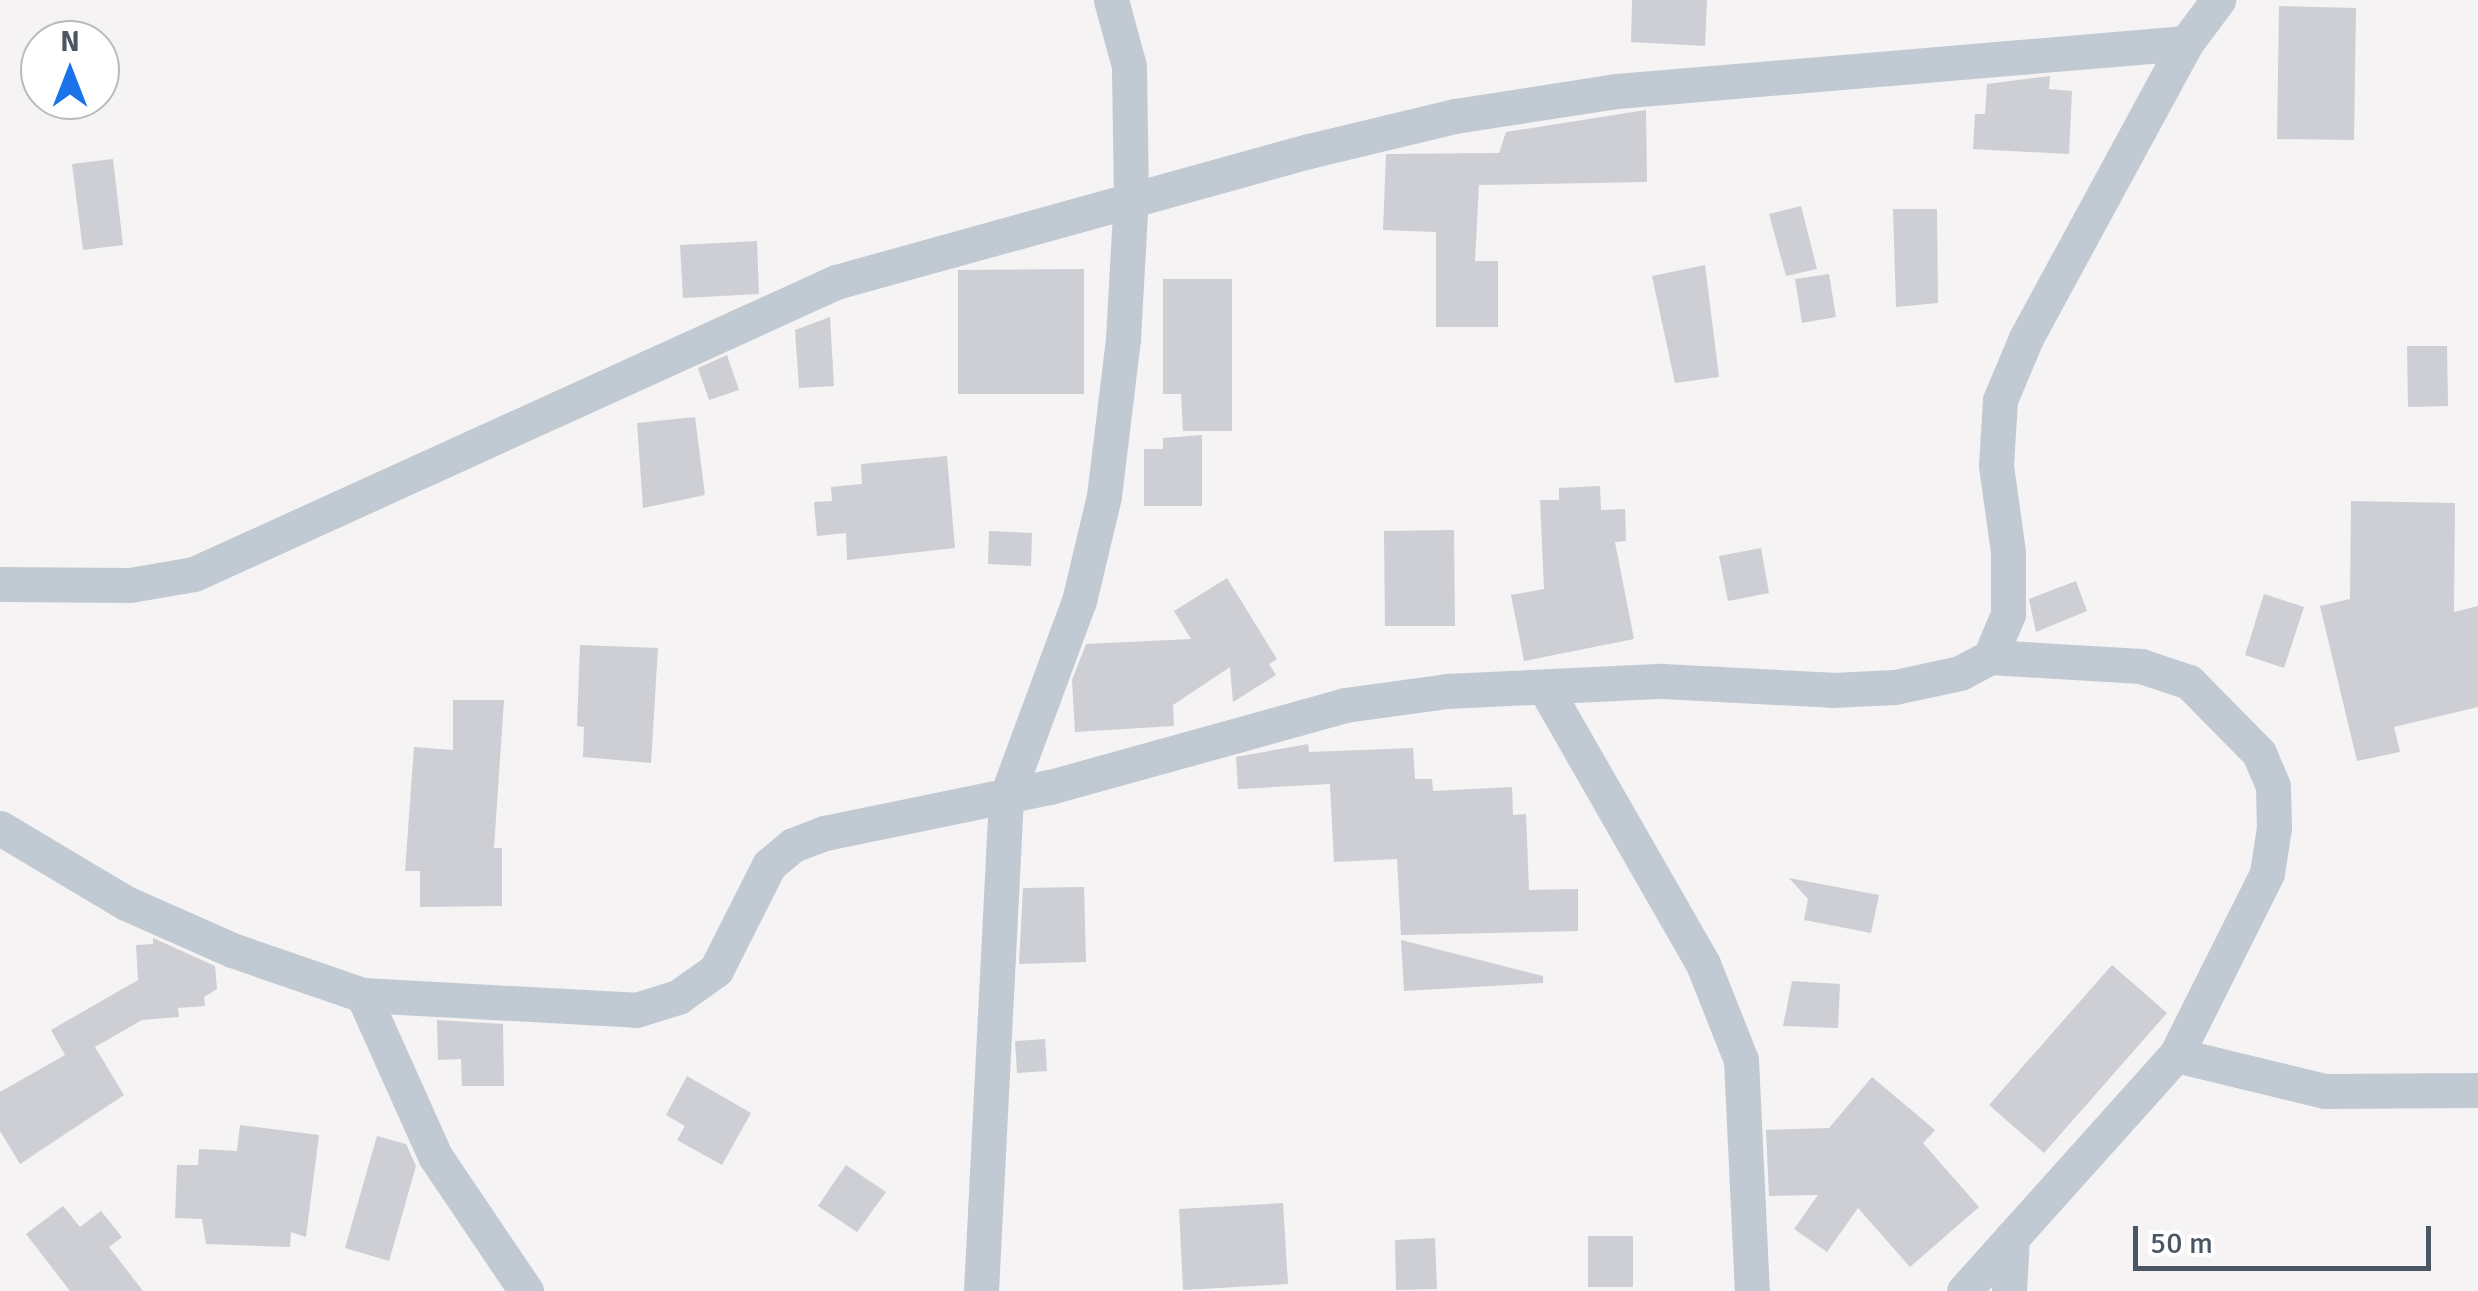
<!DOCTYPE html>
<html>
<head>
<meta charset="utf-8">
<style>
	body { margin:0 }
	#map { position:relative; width:2478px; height:1291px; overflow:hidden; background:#f5f3f3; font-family:Signika,sans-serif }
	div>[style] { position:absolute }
	.building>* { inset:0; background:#cdcfd5 }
	.street>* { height:35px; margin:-17.5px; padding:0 17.5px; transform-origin:17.5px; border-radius:17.5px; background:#c1cad2 }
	span { translate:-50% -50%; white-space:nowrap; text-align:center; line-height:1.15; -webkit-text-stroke:8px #fff; paint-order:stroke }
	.north { position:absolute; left:20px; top:20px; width:100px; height:100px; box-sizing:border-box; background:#fff; border:2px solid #b7bbc0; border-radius:50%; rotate:0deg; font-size:28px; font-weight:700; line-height:40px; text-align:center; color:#4a5661 }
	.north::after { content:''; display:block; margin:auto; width:35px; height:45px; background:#1a73e8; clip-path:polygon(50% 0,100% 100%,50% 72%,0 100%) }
	.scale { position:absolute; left:2133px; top:1226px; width:298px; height:45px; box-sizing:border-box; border:5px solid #4a5661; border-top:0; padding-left:12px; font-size:30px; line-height:35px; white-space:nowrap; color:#4a5661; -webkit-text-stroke:8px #fff; paint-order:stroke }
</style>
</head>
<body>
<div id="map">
	<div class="building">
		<i style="clip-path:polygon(1632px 0,1707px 0,1705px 46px,1631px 42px)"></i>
		<i style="clip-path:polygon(2279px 6px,2356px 8px,2354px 140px,2277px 139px)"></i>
		<i style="clip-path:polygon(2050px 76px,2049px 89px,2072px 91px,2069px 154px,1973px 149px,1975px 114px,1985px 114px,1987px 84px)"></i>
		<i style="clip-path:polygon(1646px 110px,1647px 182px,1479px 185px,1475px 261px,1498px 261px,1498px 327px,1436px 327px,1436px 232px,1383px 230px,1386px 154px,1499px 153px,1506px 132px)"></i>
		<i style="clip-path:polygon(113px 159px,123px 245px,83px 250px,72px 164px)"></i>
		<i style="clip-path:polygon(1801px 206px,1817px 269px,1786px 276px,1769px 214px)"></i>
		<i style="clip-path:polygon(1893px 209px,1937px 209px,1938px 303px,1896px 307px)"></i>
		<i style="clip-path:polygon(757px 241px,759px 294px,683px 298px,680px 245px)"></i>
		<i style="clip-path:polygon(1705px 265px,1719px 377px,1675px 383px,1652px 276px)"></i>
		<i style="clip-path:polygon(1084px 269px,1084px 394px,958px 394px,958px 270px)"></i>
		<i style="clip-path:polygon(1829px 274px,1836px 317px,1802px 323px,1795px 279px)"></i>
		<i style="clip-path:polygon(1163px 279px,1232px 279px,1232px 431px,1183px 431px,1181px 394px,1163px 394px)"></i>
		<i style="clip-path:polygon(830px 317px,834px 386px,799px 388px,795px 330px)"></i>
		<i style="clip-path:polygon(2407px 346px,2447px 346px,2448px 406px,2408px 407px)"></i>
		<i style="clip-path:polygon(727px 355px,739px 390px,709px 400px,698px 368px)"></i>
		<i style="clip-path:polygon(695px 417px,705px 495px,643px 508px,637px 423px)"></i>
		<i style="clip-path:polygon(1202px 435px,1202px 506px,1144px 506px,1144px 449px,1163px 449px,1163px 438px)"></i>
		<i style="clip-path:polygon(947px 456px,955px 548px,847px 560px,846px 533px,817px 536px,814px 502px,832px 501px,831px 487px,862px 484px,861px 464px)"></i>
		<i style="clip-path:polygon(1600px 486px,1601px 510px,1625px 509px,1626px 541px,1615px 542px,1634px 639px,1524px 661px,1511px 595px,1544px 589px,1540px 500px,1559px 500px,1559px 488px)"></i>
		<i style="clip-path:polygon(2351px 501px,2455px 503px,2454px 612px,2478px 606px,2478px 707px,2394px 727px,2400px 752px,2357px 761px,2320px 606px,2350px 599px)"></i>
		<i style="clip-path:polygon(1454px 530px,1455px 626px,1385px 626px,1384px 531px)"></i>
		<i style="clip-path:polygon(989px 531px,1032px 533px,1031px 566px,988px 564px)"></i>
		<i style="clip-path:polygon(1761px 548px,1769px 593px,1728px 601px,1719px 556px)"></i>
		<i style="clip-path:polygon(1227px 578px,1277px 659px,1269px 664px,1276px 675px,1233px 702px,1230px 667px,1173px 705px,1174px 726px,1075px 732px,1072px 680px,1086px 644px,1191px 639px,1174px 611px)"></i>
		<i style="clip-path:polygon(2076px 581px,2087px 611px,2036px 632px,2029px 599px)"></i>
		<i style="clip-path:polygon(2264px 594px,2304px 607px,2284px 668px,2245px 655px)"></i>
		<i style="clip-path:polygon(580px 645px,658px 648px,651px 763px,583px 757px,584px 727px,577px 726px)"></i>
		<i style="clip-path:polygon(453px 700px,504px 700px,494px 848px,502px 848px,502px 906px,420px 907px,420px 871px,405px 871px,414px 747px,453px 750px)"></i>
		<i style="clip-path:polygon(1308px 744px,1309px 752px,1413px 748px,1415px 779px,1432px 779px,1433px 791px,1512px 787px,1513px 815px,1526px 814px,1529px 890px,1578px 889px,1578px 931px,1401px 935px,1397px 859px,1334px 862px,1330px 784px,1238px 789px,1236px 757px)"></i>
		<i style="clip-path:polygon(1789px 878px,1879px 895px,1871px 933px,1804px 920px,1808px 899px)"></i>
		<i style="clip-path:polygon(1084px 887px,1086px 962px,1019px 964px,1023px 888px)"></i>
		<i style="clip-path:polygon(153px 938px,215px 966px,217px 989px,204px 997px,205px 1006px,178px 1008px,179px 1017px,142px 1020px,95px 1047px,124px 1095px,20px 1164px,0 1131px,0 1092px,65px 1055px,51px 1030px,138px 980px,136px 945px,153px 944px)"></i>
		<i style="clip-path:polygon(1401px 940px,1543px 976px,1543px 983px,1404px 991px)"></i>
		<i style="clip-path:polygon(2112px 965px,2167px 1013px,2044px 1153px,1989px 1105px)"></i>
		<i style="clip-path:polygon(1792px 981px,1840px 984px,1838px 1028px,1783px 1026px)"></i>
		<i style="clip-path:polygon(437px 1020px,503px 1024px,504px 1086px,462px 1086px,461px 1059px,438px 1060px)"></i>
		<i style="clip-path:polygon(1045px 1039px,1047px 1071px,1017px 1073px,1015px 1041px)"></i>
		<i style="clip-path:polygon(687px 1076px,751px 1113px,722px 1165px,677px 1140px,685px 1126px,666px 1115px)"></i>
		<i style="clip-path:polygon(1872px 1077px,1935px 1130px,1923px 1143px,1979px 1207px,1910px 1267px,1858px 1208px,1827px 1252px,1794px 1229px,1818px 1195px,1769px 1196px,1766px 1130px,1829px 1128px)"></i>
		<i style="clip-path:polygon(240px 1125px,319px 1135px,306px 1237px,291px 1232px,290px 1247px,206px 1244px,202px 1219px,175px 1218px,177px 1165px,198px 1165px,199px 1149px,237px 1151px)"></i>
		<i style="clip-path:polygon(377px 1136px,406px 1144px,416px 1166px,389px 1261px,345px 1248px)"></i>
		<i style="clip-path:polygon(846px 1165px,886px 1192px,857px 1232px,818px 1206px)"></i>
		<i style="clip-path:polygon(1283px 1203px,1288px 1284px,1183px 1290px,1179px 1209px)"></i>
		<i style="clip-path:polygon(63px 1206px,80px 1227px,101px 1211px,122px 1237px,109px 1247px,143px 1291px,70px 1291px,26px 1234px)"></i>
		<i style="clip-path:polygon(1588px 1236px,1633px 1236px,1633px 1287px,1588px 1287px)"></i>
		<i style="clip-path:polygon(1435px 1238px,1437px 1289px,1396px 1290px,1395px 1240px)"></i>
	</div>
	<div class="street">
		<i style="left:0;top:584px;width:130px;rotate:0.4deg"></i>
		<i style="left:130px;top:585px;width:65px;rotate:-9.8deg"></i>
		<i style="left:194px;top:574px;width:705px;rotate:-24.46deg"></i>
		<i style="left:836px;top:282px;width:491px;rotate:-15.5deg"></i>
		<i style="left:1309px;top:151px;width:150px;rotate:-13.5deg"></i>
		<i style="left:1455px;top:116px;width:164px;rotate:-8.8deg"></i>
		<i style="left:1617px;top:91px;width:571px;rotate:-4.82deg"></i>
		<i style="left:1545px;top:688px;width:318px;rotate:60.2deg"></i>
		<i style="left:1703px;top:964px;width:103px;rotate:68.4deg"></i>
		<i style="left:1741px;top:1060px;width:231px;rotate:87.3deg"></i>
		<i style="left:0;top:828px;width:147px;rotate:30.8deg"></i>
		<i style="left:126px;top:903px;width:116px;rotate:23.9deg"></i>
		<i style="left:232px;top:950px;width:139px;rotate:19deg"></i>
		<i style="left:363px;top:995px;width:273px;rotate:3.1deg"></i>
		<i style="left:636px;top:1010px;width:44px;rotate:-17.2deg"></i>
		<i style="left:678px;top:997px;width:47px;rotate:-35.4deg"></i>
		<i style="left:716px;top:970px;width:118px;rotate:-63.2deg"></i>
		<i style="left:769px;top:865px;width:31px;rotate:-40deg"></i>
		<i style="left:793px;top:845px;width:34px;rotate:-21deg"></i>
		<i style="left:825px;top:833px;width:230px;rotate:-11.6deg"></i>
		<i style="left:1050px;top:787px;width:306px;rotate:-15.5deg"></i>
		<i style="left:1345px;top:705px;width:103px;rotate:-7.8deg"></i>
		<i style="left:1447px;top:691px;width:216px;rotate:-2.7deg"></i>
		<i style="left:1663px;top:681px;width:169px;rotate:3deg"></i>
		<i style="left:1832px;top:690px;width:63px;rotate:-2.7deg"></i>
		<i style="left:1895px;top:687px;width:66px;rotate:-12.2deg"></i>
		<i style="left:1960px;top:673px;width:34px;rotate:-28deg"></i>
		<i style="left:1990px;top:657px;width:47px;rotate:-67.3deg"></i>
		<i style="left:2008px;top:614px;width:62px;rotate:-90deg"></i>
		<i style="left:2008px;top:552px;width:88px;rotate:-97.9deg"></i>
		<i style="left:1996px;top:465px;width:65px;rotate:-86.5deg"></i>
		<i style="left:2000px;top:400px;width:67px;rotate:-67.2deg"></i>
		<i style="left:2026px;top:338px;width:336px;rotate:-61.5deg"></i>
		<i style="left:2186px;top:43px;width:54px;rotate:-53.3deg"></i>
		<i style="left:363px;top:995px;width:176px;rotate:65.9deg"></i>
		<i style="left:435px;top:1156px;width:163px;rotate:56deg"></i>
		<i style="left:2176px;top:1055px;width:153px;rotate:13.6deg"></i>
		<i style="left:2325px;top:1091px;width:153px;rotate:-0.4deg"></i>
		<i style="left:981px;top:1291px;width:494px;rotate:-87.1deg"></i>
		<i style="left:1006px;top:798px;width:210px;rotate:-69.7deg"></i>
		<i style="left:1079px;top:601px;width:108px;rotate:-76.6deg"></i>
		<i style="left:1104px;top:496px;width:159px;rotate:-83.1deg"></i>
		<i style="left:1123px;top:338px;width:141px;rotate:-86.8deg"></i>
		<i style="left:1131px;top:197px;width:131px;rotate:-90.9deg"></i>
		<i style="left:1129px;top:66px;width:68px;rotate:-105.3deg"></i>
		<i style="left:1964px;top:1291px;width:317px;rotate:-48.1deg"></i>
		<i style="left:2176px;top:1055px;width:203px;rotate:-63.4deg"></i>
		<i style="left:2267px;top:873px;width:46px;rotate:-81.2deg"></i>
		<i style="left:2274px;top:828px;width:42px;rotate:-91.4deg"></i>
		<i style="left:2273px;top:786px;width:36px;rotate:-113deg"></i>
		<i style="left:2259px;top:753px;width:100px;rotate:-134.6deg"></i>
		<i style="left:2189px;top:682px;width:51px;rotate:-161.6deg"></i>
		<i style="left:2141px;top:666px;width:151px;rotate:-176.6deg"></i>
		<i style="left:2009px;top:1291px;width:54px;rotate:-86.8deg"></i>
	</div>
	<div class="north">N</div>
	<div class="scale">50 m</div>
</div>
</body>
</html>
